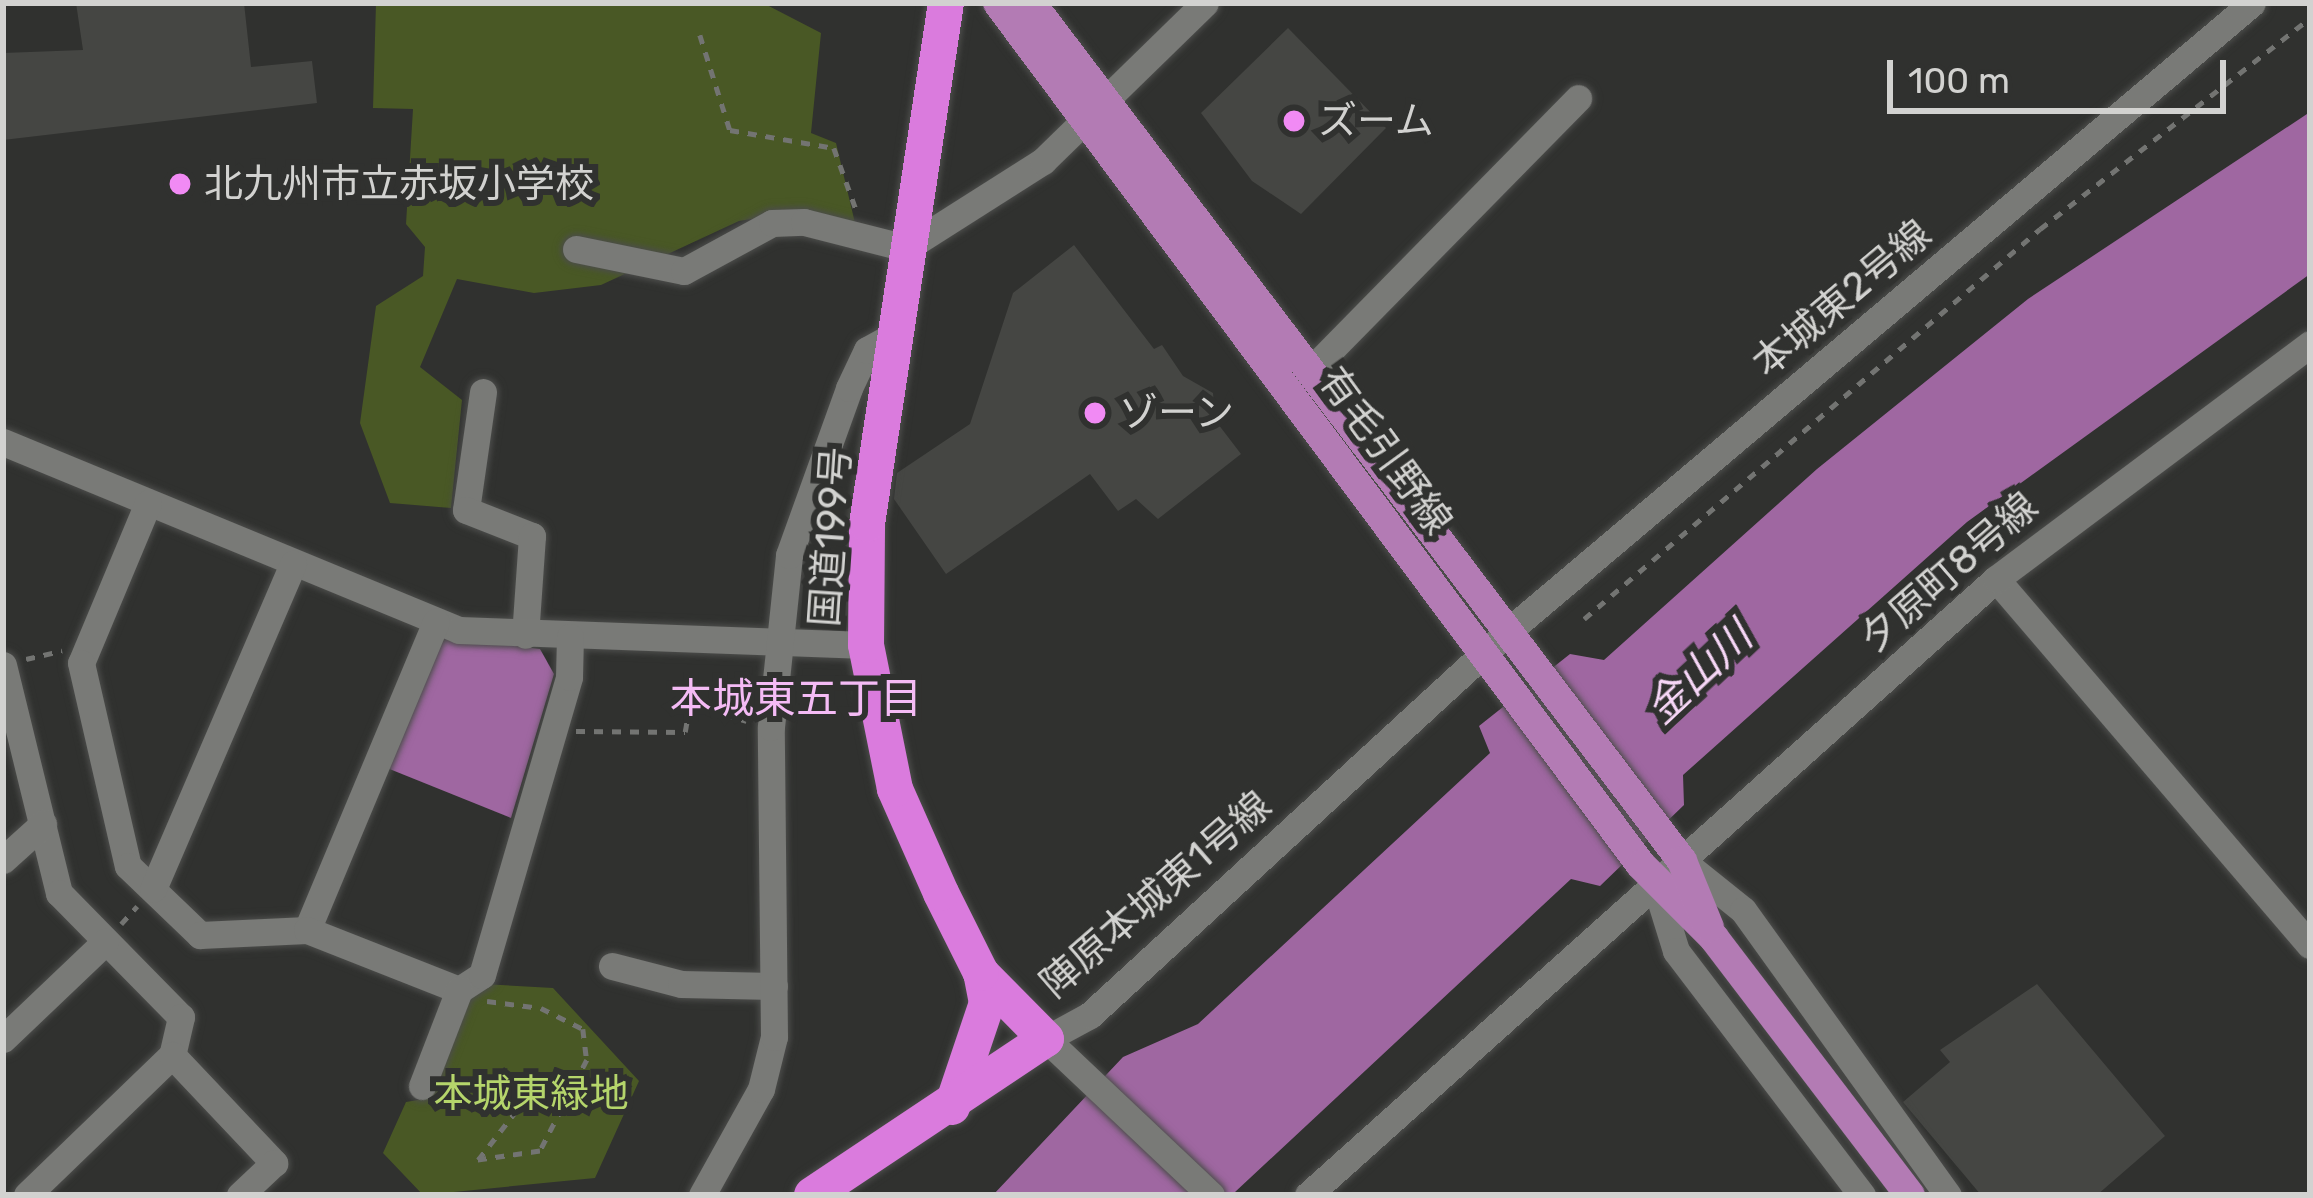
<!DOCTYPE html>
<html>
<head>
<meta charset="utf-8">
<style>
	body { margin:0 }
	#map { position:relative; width:2313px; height:1198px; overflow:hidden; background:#30312f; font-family:Rubik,"Noto Sans JP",sans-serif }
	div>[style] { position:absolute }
	.green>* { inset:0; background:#495825 }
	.water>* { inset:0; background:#9f67a1 }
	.building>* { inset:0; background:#454643 }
	.path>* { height:4.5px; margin-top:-2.25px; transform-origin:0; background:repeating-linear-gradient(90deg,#737472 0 9px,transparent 0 18px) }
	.roads { filter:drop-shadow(0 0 3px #4c4d4b) drop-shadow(0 0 3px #4c4d4b) }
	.minor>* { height:27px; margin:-13.5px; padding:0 13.5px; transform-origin:13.5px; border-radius:13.5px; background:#797a77 }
	.major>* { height:30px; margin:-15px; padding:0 15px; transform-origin:15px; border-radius:15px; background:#b37bb4 }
	.highway>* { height:36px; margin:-18px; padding:0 18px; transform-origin:18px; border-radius:18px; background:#da7bdd }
	.dots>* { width:33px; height:33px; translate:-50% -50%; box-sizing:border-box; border:6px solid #30312f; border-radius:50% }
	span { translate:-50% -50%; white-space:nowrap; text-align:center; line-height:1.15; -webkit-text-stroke:12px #30312f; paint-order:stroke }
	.poi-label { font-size:39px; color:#d2d2d0 }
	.left { translate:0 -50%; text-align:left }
	.street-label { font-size:39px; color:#d2d2d0 }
	.park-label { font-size:39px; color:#b5d56b }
	.water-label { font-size:42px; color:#f7d7f7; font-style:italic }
	.neighbourhood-label { font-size:42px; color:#f4bbf5 }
	.frame { position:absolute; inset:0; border:6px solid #d2d2d0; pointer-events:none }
	.scale { position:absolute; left:1887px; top:60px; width:339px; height:54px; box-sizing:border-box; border:6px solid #d2d2d0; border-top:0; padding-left:15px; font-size:36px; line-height:42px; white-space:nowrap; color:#d2d2d0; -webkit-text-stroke:9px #30312f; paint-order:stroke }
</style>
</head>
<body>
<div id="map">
	<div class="green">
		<i style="clip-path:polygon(376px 3px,763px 3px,821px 33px,811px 133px,836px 143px,855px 223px,807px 210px,739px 221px,601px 285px,534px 293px,457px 279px,420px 367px,462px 400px,451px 508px,390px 503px,360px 423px,376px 306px,423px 276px,425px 247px,406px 224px,413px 109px,373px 108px)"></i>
		<i style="clip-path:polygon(483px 984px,553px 988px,639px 1081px,595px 1178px,423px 1195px,383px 1153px,406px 1102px,430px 1098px,468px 994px)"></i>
	</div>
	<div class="water">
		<i style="clip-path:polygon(2310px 112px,2310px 274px,1967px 522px,1683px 775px,1684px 805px,1600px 886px,1571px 879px,1235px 1192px,993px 1195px,1123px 1057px,1198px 1024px,1490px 753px,1479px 726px,1570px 654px,1604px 660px,1817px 469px,2028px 299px)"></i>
		<i style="clip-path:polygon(443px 637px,540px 649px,554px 674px,511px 818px,387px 768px)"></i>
	</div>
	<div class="building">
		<i style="clip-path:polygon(76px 3px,244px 3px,251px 67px,312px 61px,317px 103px,3px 140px,3px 53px,83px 50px)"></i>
		<i style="clip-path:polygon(1288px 28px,1386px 128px,1301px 214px,1252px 181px,1201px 113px)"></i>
		<i style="clip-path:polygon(1074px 245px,1154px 349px,1162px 345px,1183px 376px,1213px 393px,1215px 420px,1241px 454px,1158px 519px,1136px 499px,1118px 511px,1090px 474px,946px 574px,894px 499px,897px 473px,970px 424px,1013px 293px)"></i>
		<i style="clip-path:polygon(2037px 984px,2165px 1136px,2097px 1195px,1981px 1195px,1903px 1102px,1950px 1062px,1940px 1050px)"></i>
	</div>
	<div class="path">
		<i style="left:700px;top:35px;width:100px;rotate:72.5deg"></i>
		<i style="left:730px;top:130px;width:106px;rotate:9.8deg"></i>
		<i style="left:834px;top:148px;width:68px;rotate:70.2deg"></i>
		<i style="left:1584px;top:619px;width:600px;rotate:-40.54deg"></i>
		<i style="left:2040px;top:229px;width:343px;rotate:-38deg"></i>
		<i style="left:26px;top:659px;width:37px;rotate:-13deg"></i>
		<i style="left:576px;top:731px;width:109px;rotate:0.5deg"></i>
		<i style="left:685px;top:732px;width:28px;rotate:-80deg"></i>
		<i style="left:690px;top:704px;width:59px;rotate:16.6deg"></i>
		<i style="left:121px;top:924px;width:24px;rotate:-48deg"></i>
		<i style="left:487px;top:1001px;width:54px;rotate:7.4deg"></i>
		<i style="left:541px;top:1008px;width:47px;rotate:26.6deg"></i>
		<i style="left:583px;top:1029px;width:31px;rotate:83deg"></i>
		<i style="left:587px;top:1060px;width:102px;rotate:117.3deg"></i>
		<i style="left:540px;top:1151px;width:63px;rotate:171.7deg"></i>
		<i style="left:478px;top:1160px;width:108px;rotate:-52.2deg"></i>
		<i style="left:544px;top:1075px;width:31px;rotate:21deg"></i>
	</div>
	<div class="roads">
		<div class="minor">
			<i style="left:576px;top:249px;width:110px;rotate:11.5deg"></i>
			<i style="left:684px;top:271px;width:100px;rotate:-28.6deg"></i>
			<i style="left:772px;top:223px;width:32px;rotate:-2deg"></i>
			<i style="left:804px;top:222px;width:105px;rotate:14.3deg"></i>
			<i style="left:906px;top:248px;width:162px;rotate:-32.4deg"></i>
			<i style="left:1043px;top:161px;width:226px;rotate:-44.3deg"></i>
			<i style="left:1309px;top:372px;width:384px;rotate:-45.5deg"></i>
			<i style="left:483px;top:392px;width:119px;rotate:98.2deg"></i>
			<i style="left:466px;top:510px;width:71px;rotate:21.5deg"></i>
			<i style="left:532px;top:536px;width:99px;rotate:94deg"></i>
			<i style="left:3px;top:442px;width:493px;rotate:22.4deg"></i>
			<i style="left:459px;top:630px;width:407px;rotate:2.1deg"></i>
			<i style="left:148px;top:503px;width:173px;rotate:112.7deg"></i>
			<i style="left:81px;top:663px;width:208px;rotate:77deg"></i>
			<i style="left:128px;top:866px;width:100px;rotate:43.8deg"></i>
			<i style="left:200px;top:935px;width:107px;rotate:-2.7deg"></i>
			<i style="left:307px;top:930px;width:334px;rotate:-67.3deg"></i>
			<i style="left:1996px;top:579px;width:482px;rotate:49.4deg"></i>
			<i style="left:3px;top:665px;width:235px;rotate:76.2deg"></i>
			<i style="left:59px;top:893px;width:174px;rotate:45.5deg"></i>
			<i style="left:181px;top:1017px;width:39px;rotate:103deg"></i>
			<i style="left:3px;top:860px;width:54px;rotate:-42deg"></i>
			<i style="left:1682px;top:861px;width:78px;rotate:38.8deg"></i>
			<i style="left:1743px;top:910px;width:351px;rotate:54.3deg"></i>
			<i style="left:1655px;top:883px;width:71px;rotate:72.8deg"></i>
			<i style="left:1676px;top:951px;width:307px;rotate:52.7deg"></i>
			<i style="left:153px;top:889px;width:354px;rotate:-66.7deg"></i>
			<i style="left:307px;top:930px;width:163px;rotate:21.5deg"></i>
			<i style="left:459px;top:990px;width:27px;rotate:-33deg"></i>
			<i style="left:482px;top:975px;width:310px;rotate:-73.7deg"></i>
			<i style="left:569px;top:677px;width:40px;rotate:-88.6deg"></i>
			<i style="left:612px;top:966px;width:71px;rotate:14.6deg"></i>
			<i style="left:681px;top:984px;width:93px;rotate:1.2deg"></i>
			<i style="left:3px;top:1039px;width:141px;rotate:-43.6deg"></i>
			<i style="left:422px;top:1086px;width:103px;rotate:-68.9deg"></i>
			<i style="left:27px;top:1195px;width:202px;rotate:-44deg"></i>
			<i style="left:172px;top:1055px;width:149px;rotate:46.6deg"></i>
			<i style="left:274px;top:1163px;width:47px;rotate:136.7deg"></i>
			<i style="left:702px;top:1195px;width:121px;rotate:-60.9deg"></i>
			<i style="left:761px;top:1089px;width:54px;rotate:-76deg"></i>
			<i style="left:774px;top:1037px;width:310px;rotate:-90.6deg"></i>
			<i style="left:771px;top:727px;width:173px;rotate:-84deg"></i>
			<i style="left:789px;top:555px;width:177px;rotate:-70.2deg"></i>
			<i style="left:849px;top:388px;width:42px;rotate:-64.7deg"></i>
			<i style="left:867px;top:350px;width:31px;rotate:-29deg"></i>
			<i style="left:1211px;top:1195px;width:227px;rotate:-136.6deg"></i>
			<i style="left:1046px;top:1039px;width:50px;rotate:-28.6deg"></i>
			<i style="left:1090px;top:1015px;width:565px;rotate:-42.56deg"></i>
			<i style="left:1506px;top:633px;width:976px;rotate:-40.18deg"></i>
			<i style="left:1308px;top:1195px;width:923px;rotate:-41.84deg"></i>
			<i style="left:1996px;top:579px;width:392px;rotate:-36.8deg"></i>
		</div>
		<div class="major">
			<i style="left:998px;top:3px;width:1075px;rotate:53.28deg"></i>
			<i style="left:1641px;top:865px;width:103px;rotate:45deg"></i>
			<i style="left:1714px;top:938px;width:323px;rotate:52.7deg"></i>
			<i style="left:1031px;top:3px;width:1077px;rotate:52.81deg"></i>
			<i style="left:1682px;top:861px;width:71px;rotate:67.8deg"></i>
		</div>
		<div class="highway">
			<i style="left:952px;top:1107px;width:110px;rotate:-71.4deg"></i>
			<i style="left:987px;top:1003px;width:31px;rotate:-101deg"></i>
			<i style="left:812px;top:1195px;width:281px;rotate:-33.7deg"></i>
			<i style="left:1046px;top:1039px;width:93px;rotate:-134.6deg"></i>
			<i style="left:981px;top:973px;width:89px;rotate:-116.6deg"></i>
			<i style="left:941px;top:893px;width:114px;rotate:-113.9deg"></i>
			<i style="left:895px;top:789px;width:147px;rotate:-101.4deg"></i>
			<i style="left:866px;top:645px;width:121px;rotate:-89.5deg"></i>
			<i style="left:867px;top:524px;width:527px;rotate:-81.38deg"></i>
		</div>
	</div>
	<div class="dots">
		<i style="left:1294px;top:121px;background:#f18af4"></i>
		<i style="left:180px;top:184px;background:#f18af4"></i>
		<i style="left:1095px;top:413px;background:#f18af4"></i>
	</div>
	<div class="poi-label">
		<span class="left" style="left:1318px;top:121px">ズーム</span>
		<span class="left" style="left:204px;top:184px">北九州市立赤坂小学校</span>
		<span class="left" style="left:1119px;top:413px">ゾーン</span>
	</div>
	<div class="street-label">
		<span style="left:1842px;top:299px;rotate:-40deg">本城東2号線</span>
		<span style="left:1385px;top:451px;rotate:54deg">有毛引野線</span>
		<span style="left:831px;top:537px;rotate:-86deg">国道199号</span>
		<span style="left:1949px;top:573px;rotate:-41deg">夕原町8号線</span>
		<span style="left:1156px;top:895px;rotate:-41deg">陣原本城東1号線</span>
	</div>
	<div class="park-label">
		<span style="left:531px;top:1094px">本城東緑地</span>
	</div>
	<div class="water-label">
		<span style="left:1699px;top:673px;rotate:-43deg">金山川</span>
	</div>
	<div class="neighbourhood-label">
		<span style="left:796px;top:699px">本城東五丁目</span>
	</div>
	<div class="frame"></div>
	<div class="scale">100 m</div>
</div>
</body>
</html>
